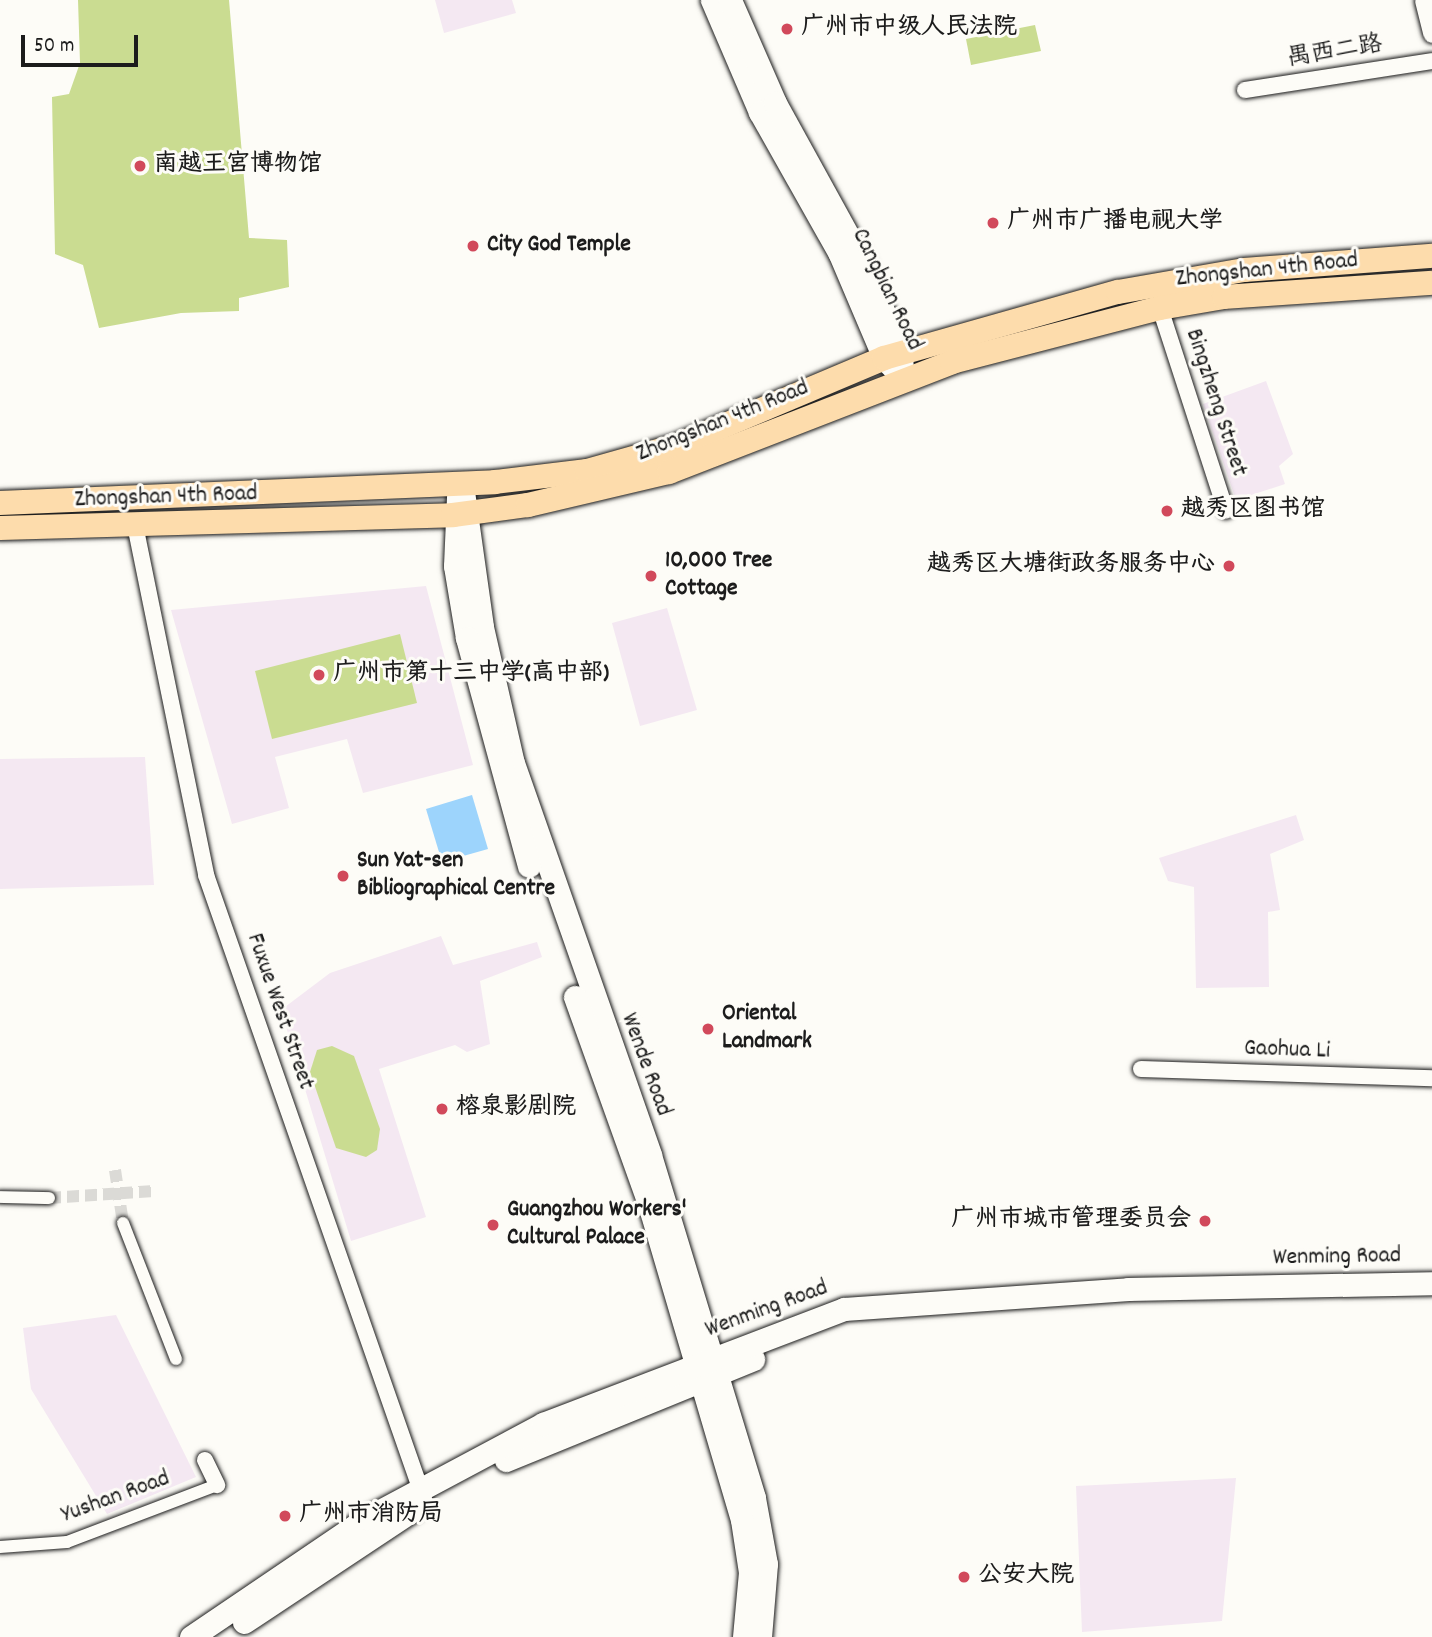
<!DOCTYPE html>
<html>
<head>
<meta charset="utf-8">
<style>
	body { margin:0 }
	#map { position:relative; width:1432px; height:1637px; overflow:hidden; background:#fdfcf7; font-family:Dekko,"LXGW WenKai TC",sans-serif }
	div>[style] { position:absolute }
	.built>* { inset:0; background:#f4e8f2 }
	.green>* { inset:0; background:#cadc91 }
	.water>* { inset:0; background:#9dd4fc }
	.pedestrian-tunnel>* { height:12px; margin-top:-6px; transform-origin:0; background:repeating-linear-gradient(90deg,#dbdad6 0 12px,transparent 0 18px) }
	.roads { filter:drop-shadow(0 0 2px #1c1c1c) drop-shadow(0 0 2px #1c1c1c) }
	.pedestrian>* { height:12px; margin:-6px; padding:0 6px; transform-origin:6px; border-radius:6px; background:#fdfcf7 }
	.minor>* { height:16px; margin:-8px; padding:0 8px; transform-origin:8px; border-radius:8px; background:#fdfcf7 }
	.tertiary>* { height:19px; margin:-9.5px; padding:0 9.5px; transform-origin:9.5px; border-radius:9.5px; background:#fdfcf7 }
	.secondary>* { height:23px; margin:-11.5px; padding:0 11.5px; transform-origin:11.5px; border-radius:11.5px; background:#fdfcf7 }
	.primary>* { height:24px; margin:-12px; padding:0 12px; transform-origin:12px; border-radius:12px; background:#fddcac }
	.dots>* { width:19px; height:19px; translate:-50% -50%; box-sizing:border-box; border:4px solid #fdfcf7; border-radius:50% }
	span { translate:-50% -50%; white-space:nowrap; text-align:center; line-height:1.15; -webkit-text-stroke:6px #fdfcf7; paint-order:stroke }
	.poi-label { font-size:24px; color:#1c1c1c; font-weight:700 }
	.left { translate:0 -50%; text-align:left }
	.right { translate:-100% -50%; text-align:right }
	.street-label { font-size:24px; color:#1c1c1c }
	.scale { position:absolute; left:21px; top:35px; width:117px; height:32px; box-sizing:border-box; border:4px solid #1c1c1c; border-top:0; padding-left:9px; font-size:21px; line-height:24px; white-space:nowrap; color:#1c1c1c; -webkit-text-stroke:5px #fdfcf7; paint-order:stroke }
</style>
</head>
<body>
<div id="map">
	<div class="built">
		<i style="clip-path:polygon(435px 0,512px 0,516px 13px,444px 33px)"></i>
		<i style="clip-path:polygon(1266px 381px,1293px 454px,1279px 466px,1285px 484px,1236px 500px,1203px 404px)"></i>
		<i style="clip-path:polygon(426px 586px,473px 765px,363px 793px,347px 739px,275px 757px,289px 808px,232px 824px,171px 610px)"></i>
		<i style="clip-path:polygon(667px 608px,697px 710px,640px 726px,612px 623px)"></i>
		<i style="clip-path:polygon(145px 757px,154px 885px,0 889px,0 759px)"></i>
		<i style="clip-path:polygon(1296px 815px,1304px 840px,1270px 854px,1280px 910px,1268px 912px,1269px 987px,1196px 988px,1194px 887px,1168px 881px,1159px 858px)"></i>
		<i style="clip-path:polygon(441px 936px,453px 965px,537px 942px,542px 957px,480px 981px,490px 1044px,467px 1052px,455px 1045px,379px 1069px,426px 1217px,351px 1241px,281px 1010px,330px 973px)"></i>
		<i style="clip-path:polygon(116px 1315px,196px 1477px,107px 1514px,31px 1389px,23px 1328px)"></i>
		<i style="clip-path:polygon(1236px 1478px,1222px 1621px,1082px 1632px,1076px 1486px)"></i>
	</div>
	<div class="green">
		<i style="clip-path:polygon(78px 0,229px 0,249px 238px,287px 240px,289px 287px,239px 298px,239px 311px,181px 313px,99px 328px,83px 265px,55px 254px,52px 97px,69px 94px,80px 63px)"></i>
		<i style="clip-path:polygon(1035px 25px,1041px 51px,971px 65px,966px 39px)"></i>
		<i style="clip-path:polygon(400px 634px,417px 703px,272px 739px,255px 671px)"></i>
		<i style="clip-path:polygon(332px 1046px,354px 1056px,380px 1129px,377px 1150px,366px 1157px,336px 1148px,310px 1072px,317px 1050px)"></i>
	</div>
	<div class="water">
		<i style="clip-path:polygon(472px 795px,488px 849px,442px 862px,426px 809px)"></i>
	</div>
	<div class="pedestrian-tunnel">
		<i style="left:115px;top:1170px;width:54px;rotate:81.4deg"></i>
		<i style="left:49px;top:1198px;width:105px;rotate:-3.8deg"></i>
	</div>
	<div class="roads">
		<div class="pedestrian">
			<i style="left:0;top:1197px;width:49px;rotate:1.2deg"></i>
			<i style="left:123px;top:1223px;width:146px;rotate:68.7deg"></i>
			<i style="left:0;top:1547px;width:67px;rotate:-4.3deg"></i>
			<i style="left:67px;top:1542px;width:160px;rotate:-20.8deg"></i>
		</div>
		<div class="minor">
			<i style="left:1245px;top:90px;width:189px;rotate:-8.8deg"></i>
			<i style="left:1160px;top:308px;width:213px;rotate:72deg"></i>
			<i style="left:135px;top:525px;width:357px;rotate:78.5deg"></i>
			<i style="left:206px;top:875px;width:664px;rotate:70.75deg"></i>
			<i style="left:1141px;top:1069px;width:291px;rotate:1.8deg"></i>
			<i style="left:205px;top:1460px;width:28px;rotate:64deg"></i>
		</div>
		<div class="tertiary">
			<i style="left:1424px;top:0;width:34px;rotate:76deg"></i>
		</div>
		<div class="secondary">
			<i style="left:712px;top:0;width:122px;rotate:66.8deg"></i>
			<i style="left:760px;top:112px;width:161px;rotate:60.6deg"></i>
			<i style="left:839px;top:252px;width:115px;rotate:67deg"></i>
			<i style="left:884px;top:358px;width:28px;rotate:46deg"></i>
			<i style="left:730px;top:0;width:112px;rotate:66.4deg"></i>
			<i style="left:775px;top:103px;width:180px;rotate:61.2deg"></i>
			<i style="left:862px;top:261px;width:100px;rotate:67deg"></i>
			<i style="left:901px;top:353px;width:19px;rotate:87deg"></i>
			<i style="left:462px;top:484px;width:144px;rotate:82deg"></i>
			<i style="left:482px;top:627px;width:139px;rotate:77.2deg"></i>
			<i style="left:513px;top:763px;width:415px;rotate:70.7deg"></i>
			<i style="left:650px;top:1155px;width:358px;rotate:73.1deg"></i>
			<i style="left:754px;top:1498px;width:67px;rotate:79.7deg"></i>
			<i style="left:766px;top:1564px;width:73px;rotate:94.7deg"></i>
			<i style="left:458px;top:497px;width:69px;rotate:92.5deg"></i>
			<i style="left:455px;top:566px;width:73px;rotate:80.5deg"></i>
			<i style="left:467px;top:638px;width:236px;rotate:74.8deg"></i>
			<i style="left:575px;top:997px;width:220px;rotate:70.3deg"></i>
			<i style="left:649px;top:1204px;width:329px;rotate:73.6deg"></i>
			<i style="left:742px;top:1520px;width:53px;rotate:81.3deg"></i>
			<i style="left:750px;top:1572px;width:65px;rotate:95.3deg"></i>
			<i style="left:506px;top:1460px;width:267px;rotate:-22.2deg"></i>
			<i style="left:244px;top:1622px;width:204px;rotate:-33.6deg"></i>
			<i style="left:191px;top:1637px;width:212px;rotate:-34.1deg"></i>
			<i style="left:367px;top:1518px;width:200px;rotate:-28.1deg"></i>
			<i style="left:543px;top:1424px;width:322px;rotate:-20.9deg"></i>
			<i style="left:844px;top:1309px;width:285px;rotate:-4deg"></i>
			<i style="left:1128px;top:1289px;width:304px;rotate:-1.1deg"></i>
		</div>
		<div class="primary">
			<i style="left:0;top:503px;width:495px;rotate:-2.4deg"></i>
			<i style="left:495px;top:482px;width:93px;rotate:-6.8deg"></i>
			<i style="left:587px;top:471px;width:92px;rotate:-15.7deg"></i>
			<i style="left:676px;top:446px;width:226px;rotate:-22.9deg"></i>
			<i style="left:884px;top:358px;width:243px;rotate:-15.8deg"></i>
			<i style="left:1118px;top:292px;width:128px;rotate:-9.9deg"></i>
			<i style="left:1244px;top:270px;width:189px;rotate:-4.3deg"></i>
			<i style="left:0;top:528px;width:453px;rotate:-1.6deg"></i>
			<i style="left:453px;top:515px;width:76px;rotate:-7.6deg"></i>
			<i style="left:528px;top:505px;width:145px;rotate:-13.2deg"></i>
			<i style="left:669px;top:472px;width:304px;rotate:-21.2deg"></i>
			<i style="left:952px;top:362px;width:215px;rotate:-14.6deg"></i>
			<i style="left:1160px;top:308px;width:65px;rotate:-9.8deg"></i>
			<i style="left:1224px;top:297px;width:208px;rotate:-3.9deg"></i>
		</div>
	</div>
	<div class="dots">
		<i style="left:787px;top:29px;background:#d1495b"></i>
		<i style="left:140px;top:166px;background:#d1495b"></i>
		<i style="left:993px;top:223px;background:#d1495b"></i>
		<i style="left:473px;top:246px;background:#d1495b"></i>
		<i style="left:1167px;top:511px;background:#d1495b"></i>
		<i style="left:1229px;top:566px;background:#d1495b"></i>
		<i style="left:651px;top:576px;background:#d1495b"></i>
		<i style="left:319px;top:675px;background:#d1495b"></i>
		<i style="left:343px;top:876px;background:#d1495b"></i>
		<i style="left:708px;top:1029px;background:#d1495b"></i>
		<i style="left:442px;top:1109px;background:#d1495b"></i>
		<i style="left:1205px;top:1221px;background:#d1495b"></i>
		<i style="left:493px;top:1225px;background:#d1495b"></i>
		<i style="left:285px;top:1516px;background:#d1495b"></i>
		<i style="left:964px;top:1577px;background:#d1495b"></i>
	</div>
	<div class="poi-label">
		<span class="left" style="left:801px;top:29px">广州市中级人民法院</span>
		<span class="left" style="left:154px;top:166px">南越王宫博物馆</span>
		<span class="left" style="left:1007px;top:223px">广州市广播电视大学</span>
		<span class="left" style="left:487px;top:246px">City God Temple</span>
		<span class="left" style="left:1181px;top:511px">越秀区图书馆</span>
		<span class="left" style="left:665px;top:576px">10,000 Tree<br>Cottage</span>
		<span class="right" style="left:1215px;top:566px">越秀区大塘街政务服务中心</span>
		<span class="left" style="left:333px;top:675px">广州市第十三中学(高中部)</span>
		<span class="left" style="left:357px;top:876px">Sun Yat-sen<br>Bibliographical Centre</span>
		<span class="left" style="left:722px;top:1029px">Oriental<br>Landmark</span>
		<span class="left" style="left:456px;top:1109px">榕泉影剧院</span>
		<span class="left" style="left:507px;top:1225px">Guangzhou Workers'<br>Cultural Palace</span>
		<span class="right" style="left:1191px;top:1221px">广州市城市管理委员会</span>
		<span class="left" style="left:299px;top:1516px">广州市消防局</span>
		<span class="left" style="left:978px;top:1577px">公安大院</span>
	</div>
	<div class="street-label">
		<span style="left:1335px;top:53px;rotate:-9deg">禺西二路</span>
		<span style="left:1267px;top:271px;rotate:-6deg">Zhongshan 4th Road</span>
		<span style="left:886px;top:290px;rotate:64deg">Cangbian Road</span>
		<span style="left:1215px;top:403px;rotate:72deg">Bingzheng Street</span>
		<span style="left:723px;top:422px;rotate:-22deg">Zhongshan 4th Road</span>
		<span style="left:166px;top:498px;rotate:-2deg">Zhongshan 4th Road</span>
		<span style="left:279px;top:1012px;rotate:71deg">Fuxue West Street</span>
		<span style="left:1287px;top:1051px;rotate:2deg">Gaohua Li</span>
		<span style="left:645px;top:1065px;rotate:70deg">Wende Road</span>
		<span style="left:1337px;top:1258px;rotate:-1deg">Wenming Road</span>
		<span style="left:767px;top:1310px;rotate:-20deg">Wenming Road</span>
		<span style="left:116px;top:1498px;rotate:-20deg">Yushan Road</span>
	</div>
	<div class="scale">50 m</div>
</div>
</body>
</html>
